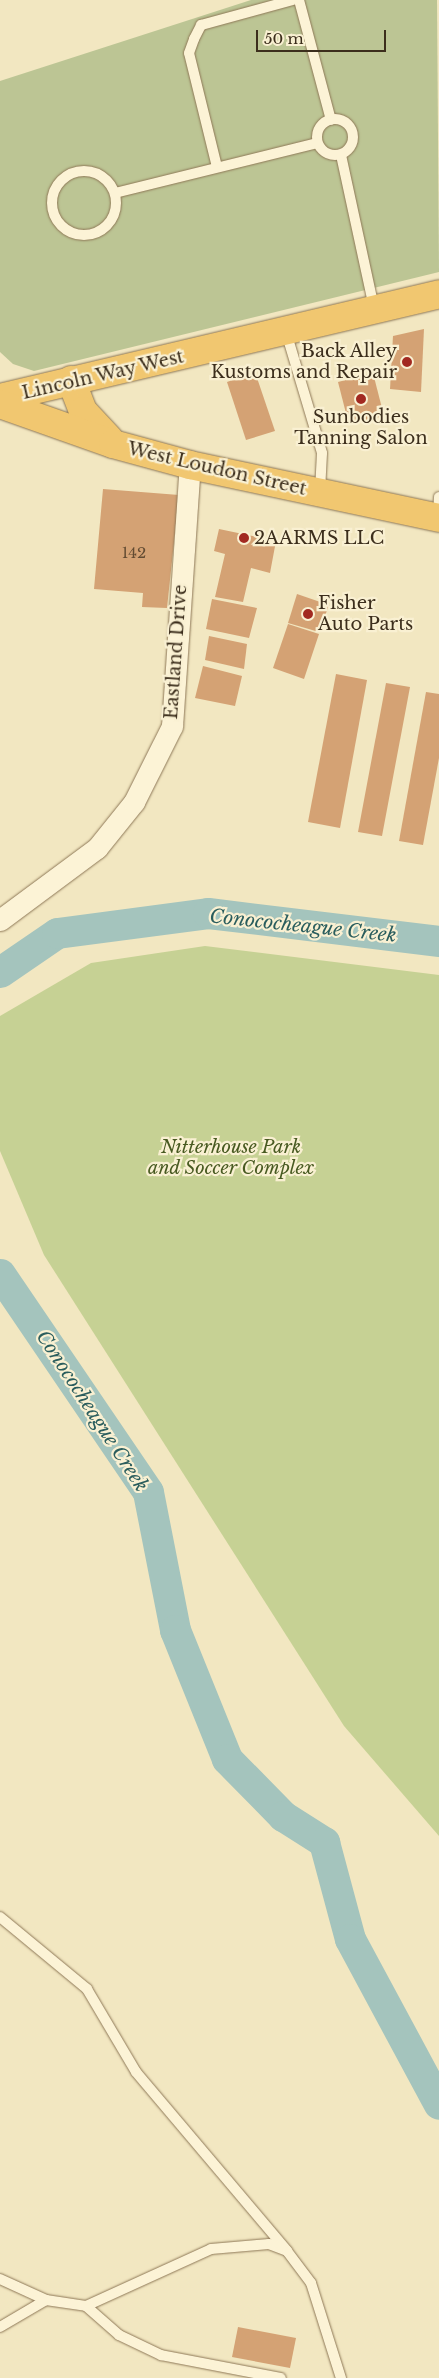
<!DOCTYPE html>
<html>
<head>
<meta charset="utf-8">
<style>
	body { margin:0 }
	#map { position:relative; width:439px; height:2378px; overflow:hidden; background:#f2e7c1; font-family:"Libre Baskerville",serif }
	div>[style] { position:absolute }
	.green>* { inset:0; background:#c6d194 }
	.cemetery>* { inset:0; background:#bcc594 }
	.river>* { height:31px; margin:-15.5px; padding:0 15.5px; transform-origin:15.5px; border-radius:15.5px; background:#a4c4bd }
	.building>* { inset:0; background:#d4a274 }
	.roads { filter:drop-shadow(0 0 1px #8e7857) drop-shadow(0 0 1px #8e7857) }
	.service>* { height:10px; margin:-5px; padding:0 5px; transform-origin:5px; border-radius:5px; background:#fcf3d6 }
	.service>.ring { margin:-5px; padding:0; box-sizing:content-box; background:none; border:10px solid #fcf3d6; border-radius:50% }
	.minor>* { height:21px; margin:-10.5px; padding:0 10.5px; transform-origin:10.5px; border-radius:10.5px; background:#fcf3d6 }
	.trunk>* { height:28px; margin:-14px; padding:0 14px; transform-origin:14px; border-radius:14px; background:#f1c770 }
	.dots>* { width:14px; height:14px; translate:-50% -50%; box-sizing:border-box; border:2px solid #f9f0d2; border-radius:50% }
	span { translate:-50% -50%; white-space:nowrap; text-align:center; line-height:1.15; -webkit-text-stroke:4.5px #f9f0d2; paint-order:stroke }
	.number-label { font-size:15px; color:#624b32 }
	.number-label span { -webkit-text-stroke-width:0 }
	.poi-label { font-size:18px; color:#3c2e1c }
	.right { translate:-100% -50%; text-align:right }
	.left { translate:0 -50%; text-align:left }
	.street-label { font-size:18px; color:#3c2e1c }
	.park-label { font-size:18px; color:#485a21; font-style:italic }
	.water-label { font-size:19px; color:#2a5d5d; font-style:italic }
	.scale { position:absolute; left:256px; top:30px; width:130px; height:22px; box-sizing:border-box; border:2px solid #3c2e1c; border-top:0; padding-left:6px; font-size:15px; line-height:18px; white-space:nowrap; color:#3c2e1c; -webkit-text-stroke:4px #f9f0d2; paint-order:stroke }
</style>
</head>
<body>
<div id="map">
	<div class="green">
		<i style="clip-path:polygon(205px 946px,439px 975px,439px 1836px,344px 1726px,44px 1255px,0 1151px,0 1016px,91px 963px)"></i>
	</div>
	<div class="cemetery">
		<i style="clip-path:polygon(251px 0,437px 0,439px 272px,34px 371px,13px 364px,0 352px,0 81px)"></i>
	</div>
	<div class="river">
		<i style="left:0;top:972px;width:69px;rotate:-34.4deg"></i>
		<i style="left:57px;top:933px;width:152px;rotate:-7.5deg"></i>
		<i style="left:208px;top:913px;width:233px;rotate:6.9deg"></i>
		<i style="left:0;top:1274px;width:263px;rotate:55.8deg"></i>
		<i style="left:148px;top:1492px;width:141px;rotate:78.9deg"></i>
		<i style="left:175px;top:1630px;width:139px;rotate:68deg"></i>
		<i style="left:227px;top:1759px;width:80px;rotate:45.5deg"></i>
		<i style="left:283px;top:1816px;width:49px;rotate:32.4deg"></i>
		<i style="left:324px;top:1842px;width:100px;rotate:75deg"></i>
		<i style="left:350px;top:1939px;width:187px;rotate:61.7deg"></i>
	</div>
	<div class="building">
		<i style="clip-path:polygon(424px 329px,421px 392px,390px 389px,393px 336px)"></i>
		<i style="clip-path:polygon(255px 372px,275px 431px,246px 440px,227px 382px)"></i>
		<i style="clip-path:polygon(373px 373px,384px 416px,349px 425px,338px 382px)"></i>
		<i style="clip-path:polygon(103px 489px,179px 495px,167px 608px,142px 607px,143px 593px,94px 589px)"></i>
		<i style="clip-path:polygon(219px 529px,276px 541px,270px 573px,251px 568px,243px 602px,215px 597px,225px 554px,214px 551px)"></i>
		<i style="clip-path:polygon(297px 594px,329px 605px,319px 632px,288px 623px)"></i>
		<i style="clip-path:polygon(212px 599px,257px 608px,249px 638px,206px 629px)"></i>
		<i style="clip-path:polygon(288px 624px,319px 634px,304px 679px,273px 668px)"></i>
		<i style="clip-path:polygon(209px 636px,247px 644px,244px 669px,205px 660px)"></i>
		<i style="clip-path:polygon(203px 666px,242px 676px,235px 706px,195px 698px)"></i>
		<i style="clip-path:polygon(336px 674px,367px 680px,340px 828px,308px 822px)"></i>
		<i style="clip-path:polygon(386px 683px,410px 687px,382px 836px,358px 832px)"></i>
		<i style="clip-path:polygon(426px 692px,439px 694px,439px 758px,423px 845px,399px 841px)"></i>
		<i style="clip-path:polygon(238px 2327px,296px 2338px,290px 2368px,232px 2357px)"></i>
	</div>
	<div class="roads">
		<div class="service">
			<i style="left:299px;top:0;width:124px;rotate:75.1deg"></i>
			<i class="ring" style="left:317px;top:119px;width:26px;height:26px"></i>
			<i style="left:341px;top:155px;width:157px;rotate:77.8deg"></i>
			<i style="left:217px;top:167px;width:117px;rotate:-103.8deg"></i>
			<i style="left:189px;top:53px;width:15px;rotate:-70deg"></i>
			<i style="left:194px;top:39px;width:16px;rotate:-63deg"></i>
			<i style="left:201px;top:25px;width:95px;rotate:-15.2deg"></i>
			<i class="ring" style="left:52px;top:171px;width:54px;height:54px"></i>
			<i style="left:115px;top:193px;width:208px;rotate:-13.9deg"></i>
			<i style="left:286px;top:332px;width:126px;rotate:73.4deg"></i>
			<i style="left:322px;top:453px;width:38px;rotate:93deg"></i>
			<i style="left:438px;top:516px;width:19px;rotate:-87deg"></i>
			<i style="left:0;top:1917px;width:113px;rotate:39.6deg"></i>
			<i style="left:87px;top:1989px;width:96px;rotate:59.4deg"></i>
			<i style="left:136px;top:2072px;width:234px;rotate:49.8deg"></i>
			<i style="left:0;top:2279px;width:51px;rotate:24.5deg"></i>
			<i style="left:46px;top:2300px;width:40px;rotate:8.5deg"></i>
			<i style="left:86px;top:2306px;width:44px;rotate:41.3deg"></i>
			<i style="left:119px;top:2335px;width:47px;rotate:25.5deg"></i>
			<i style="left:161px;top:2355px;width:122px;rotate:10.9deg"></i>
			<i style="left:86px;top:2306px;width:137px;rotate:-24.5deg"></i>
			<i style="left:211px;top:2249px;width:58px;rotate:-4.9deg"></i>
			<i style="left:269px;top:2244px;width:19px;rotate:21deg"></i>
			<i style="left:287px;top:2251px;width:40px;rotate:53deg"></i>
			<i style="left:311px;top:2283px;width:100px;rotate:72.5deg"></i>
			<i style="left:0;top:2327px;width:53px;rotate:-30.4deg"></i>
		</div>
		<div class="minor">
			<i style="left:0;top:920px;width:121px;rotate:-36.6deg"></i>
			<i style="left:97px;top:848px;width:59px;rotate:-51.2deg"></i>
			<i style="left:134px;top:802px;width:85px;rotate:-63.4deg"></i>
			<i style="left:172px;top:726px;width:262px;rotate:-86.1deg"></i>
		</div>
		<div class="trunk">
			<i style="left:71px;top:380px;width:33px;rotate:69deg"></i>
			<i style="left:83px;top:411px;width:38px;rotate:47deg"></i>
			<i style="left:0;top:398px;width:451px;rotate:-13.3deg"></i>
			<i style="left:0;top:404px;width:120px;rotate:19.5deg"></i>
			<i style="left:113px;top:444px;width:80px;rotate:15.3deg"></i>
			<i style="left:190px;top:465px;width:255px;rotate:12deg"></i>
		</div>
	</div>
	<div class="dots">
		<i style="left:407px;top:362px;background:#a22921"></i>
		<i style="left:361px;top:399px;background:#a22921"></i>
		<i style="left:244px;top:538px;background:#a22921"></i>
		<i style="left:308px;top:614px;background:#a22921"></i>
	</div>
	<div class="number-label">
		<span style="left:134px;top:553px">142</span>
	</div>
	<div class="poi-label">
		<span class="right" style="left:397px;top:362px">Back Alley<br>Kustoms and Repair</span>
		<span style="left:361px;top:428px">Sunbodies<br>Tanning Salon</span>
		<span class="left" style="left:254px;top:538px">2AARMS LLC</span>
		<span class="left" style="left:318px;top:614px">Fisher<br>Auto Parts</span>
	</div>
	<div class="street-label">
		<span style="left:103px;top:375px;rotate:-13deg">Lincoln Way West</span>
		<span style="left:217px;top:469px;rotate:13deg">West Loudon Street</span>
		<span style="left:176px;top:652px;rotate:-86deg">Eastland Drive</span>
	</div>
	<div class="park-label">
		<span style="left:231px;top:1158px">Nitterhouse Park<br>and Soccer Complex</span>
	</div>
	<div class="water-label">
		<span style="left:303px;top:926px;rotate:6deg">Conococheague Creek</span>
		<span style="left:92px;top:1411px;rotate:57deg">Conococheague Creek</span>
	</div>
	<div class="scale">50 m</div>
</div>
</body>
</html>
